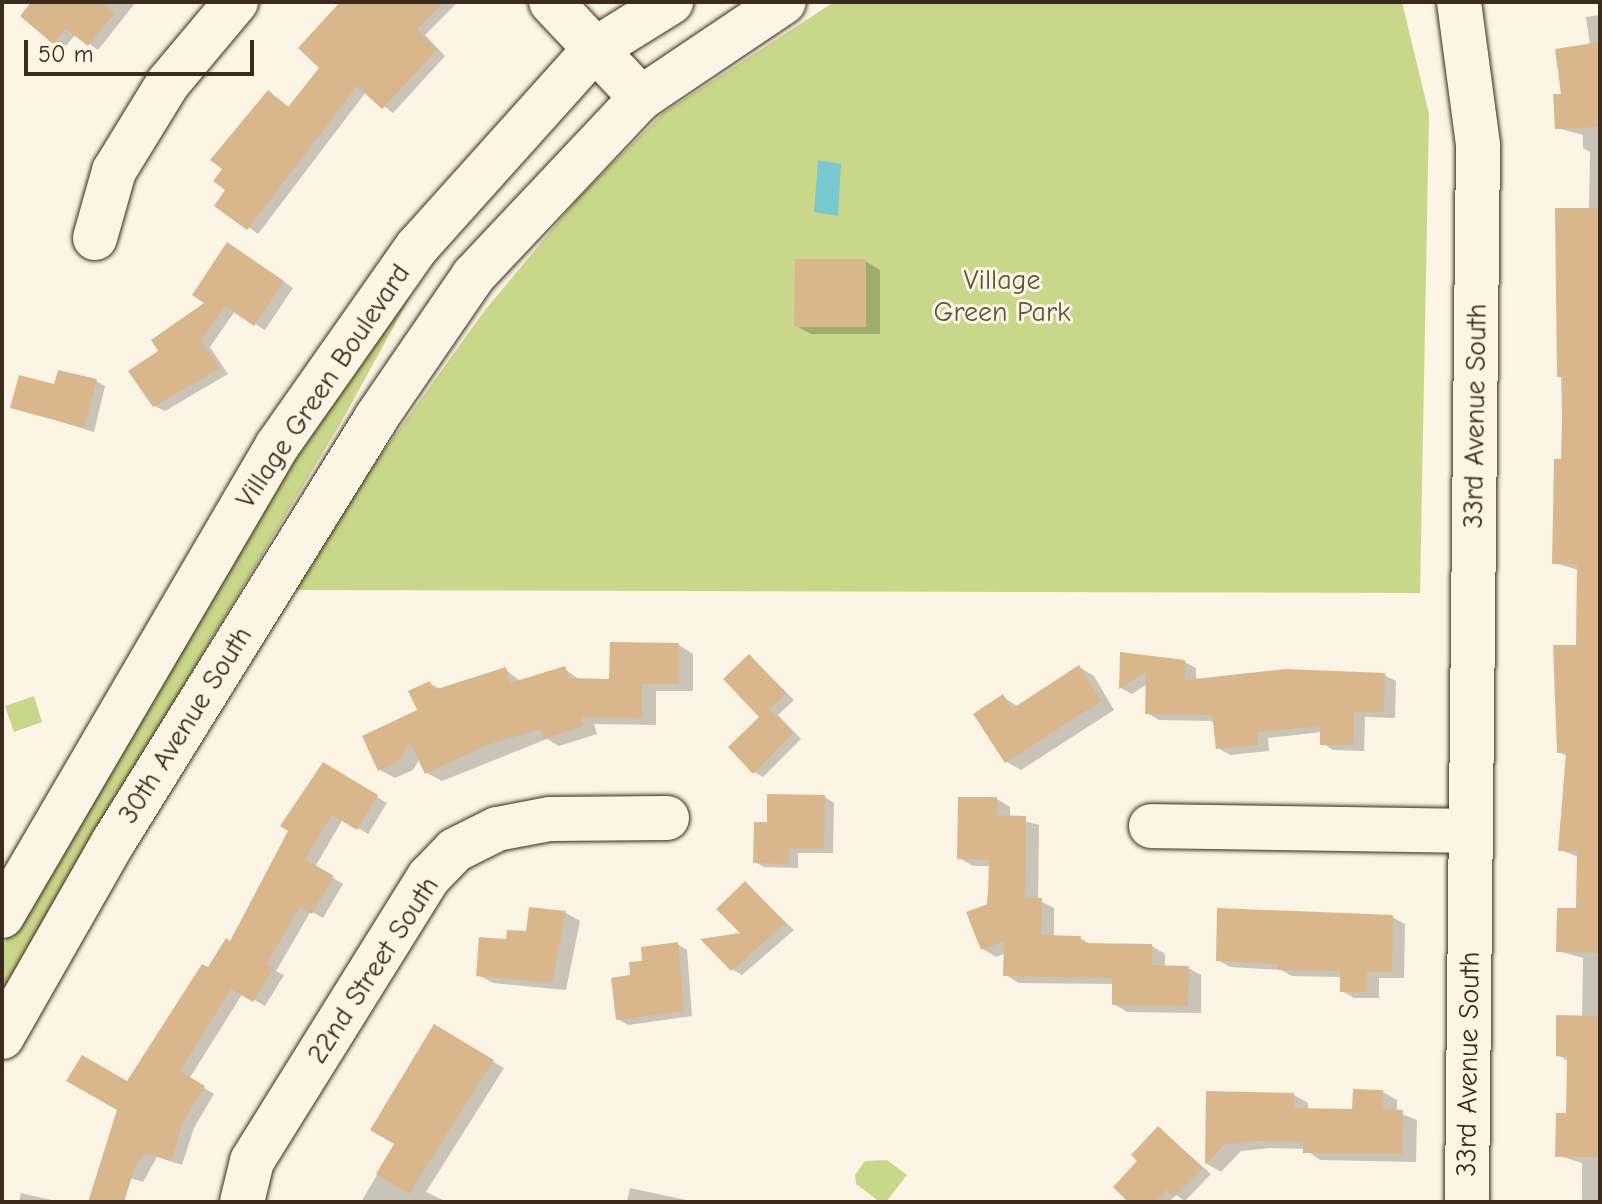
<!DOCTYPE html>
<html>
<head>
<meta charset="utf-8">
<style>
	body { margin:0 }
	#map { position:relative; width:1602px; height:1204px; overflow:hidden; background:#fcf5e5; font-family:"Comic Neue",sans-serif }
	div>[style] { position:absolute }
	.green>* { inset:0; background:#c9d78a }
	.water>* { inset:0; background:#77c8cf }
	.shadow>* { inset:0; background:#0003 }
	.building>* { inset:0; background:#dab68c }
	.roads { filter:drop-shadow(0 0 2px #3b2a1e) drop-shadow(0 0 2px #3b2a1e) }
	.minor>* { height:44px; margin:-22px; padding:0 22px; transform-origin:22px; border-radius:22px; background:#fcf5e5 }
	span { translate:-50% -50%; white-space:nowrap; text-align:center; line-height:1.15; -webkit-text-stroke:6px #fcf5e5; paint-order:stroke }
	.park-label { font-size:28px; color:#5e5539 }
	.street-label { font-size:28px; color:#3b2a1e }
	.frame { position:absolute; inset:0; border:4px solid #3b2a1e; pointer-events:none }
	.scale { position:absolute; left:24px; top:40px; width:230px; height:36px; box-sizing:border-box; border:4px solid #3b2a1e; border-top:0; padding-left:10px; font-size:24px; line-height:28px; white-space:nowrap; color:#3b2a1e; -webkit-text-stroke:6px #fcf5e5; paint-order:stroke }
</style>
</head>
<body>
<div id="map">
	<div class="green">
		<i style="clip-path:polygon(834px 2px,1402px 2px,1429px 114px,1420px 593px,284px 590px,485px 310px,580px 196px,663px 113px)"></i>
		<i style="clip-path:polygon(417px 284px,343px 419px,2px 991px,2px 947px,349px 367px)"></i>
		<i style="clip-path:polygon(34px 696px,42px 722px,14px 732px,5px 706px)"></i>
		<i style="clip-path:polygon(887px 1160px,907px 1175px,886px 1202px,880px 1202px,856px 1184px,855px 1175px,865px 1161px)"></i>
	</div>
	<div class="water">
		<i style="clip-path:polygon(818px 160px,841px 164px,838px 216px,814px 212px)"></i>
	</div>
	<div class="shadow">
		<i style="clip-path:polygon(33px 2px,136px 2px,98px 50px,76px 34px,64px 48px,54px 42px)"></i>
		<i style="clip-path:polygon(346px 2px,458px 2px,425px 35px,445px 56px,393px 113px,366px 92px,258px 234px,217px 205px,277px 98px,290px 108px,322px 68px)"></i>
		<i style="clip-path:polygon(1600px 15px,1600px 1202px,1582px 1202px,1582px 1163px,1557px 1155px,1568px 1115px,1569px 1062px,1558px 1055px,1582px 1017px,1583px 958px,1558px 951px,1578px 910px,1579px 857px,1560px 850px,1568px 757px,1559px 752px,1578px 647px,1579px 570px,1554px 563px,1563px 461px,1557px 210px,1589px 210px,1590px 152px,1583px 148px,1583px 135px,1557px 128px,1564px 96px,1590px 46px,1586px 17px)"></i>
		<i style="clip-path:polygon(237px 250px,293px 288px,265px 330px,235px 311px,210px 347px,228px 374px,165px 411px,155px 406px,161px 351px,208px 303px)"></i>
		<i style="clip-path:polygon(865px 261px,880px 270px,880px 334px,811px 334px,796px 326px)"></i>
		<i style="clip-path:polygon(96px 381px,105px 386px,94px 432px,13px 407px,56px 386px)"></i>
		<i style="clip-path:polygon(679px 645px,693px 654px,693px 691px,656px 691px,656px 725px,594px 724px,597px 734px,559px 746px,547px 739px,442px 781px,427px 773px,420px 758px,413px 770px,395px 778px,380px 770px,419px 711px,429px 683px,440px 689px,505px 669px,521px 682px,565px 669px,581px 681px,611px 681px)"></i>
		<i style="clip-path:polygon(1122px 654px,1185px 662px,1196px 668px,1196px 681px,1384px 675px,1396px 681px,1395px 718px,1365px 717px,1364px 751px,1333px 750px,1322px 743px,1322px 732px,1268px 738px,1269px 751px,1230px 755px,1218px 748px,1215px 721px,1159px 720px,1147px 713px,1147px 684px,1132px 694px,1121px 688px)"></i>
		<i style="clip-path:polygon(750px 656px,794px 700px,778px 715px,801px 739px,763px 777px,754px 772px,762px 717px)"></i>
		<i style="clip-path:polygon(1079px 667px,1094px 676px,1114px 710px,1021px 770px,1007px 762px,1003px 697px,1019px 707px)"></i>
		<i style="clip-path:polygon(323px 765px,387px 803px,368px 834px,343px 819px,315px 867px,343px 884px,323px 918px,311px 911px,276px 971px,284px 975px,265px 1006px,243px 993px,189px 1079px,214px 1094px,194px 1128px,182px 1165px,157px 1157px,143px 1182px,112px 1172px,127px 1084px,231px 943px)"></i>
		<i style="clip-path:polygon(825px 797px,834px 803px,833px 853px,798px 853px,798px 868px,764px 867px,755px 862px,769px 824px)"></i>
		<i style="clip-path:polygon(997px 799px,1010px 807px,1010px 817px,1039px 825px,1038px 900px,1054px 908px,1054px 937px,1080px 938px,1092px 945px,1152px 946px,1165px 954px,1165px 967px,1188px 968px,1201px 975px,1201px 1013px,1127px 1012px,1114px 1004px,1114px 984px,1019px 983px,1006px 975px,1006px 953px,996px 957px,983px 949px,990px 866px,973px 866px,959px 858px)"></i>
		<i style="clip-path:polygon(745px 884px,794px 930px,742px 975px,732px 969px,744px 935px)"></i>
		<i style="clip-path:polygon(530px 909px,566px 913px,580px 921px,566px 990px,493px 983px,478px 975px,508px 941px,528px 933px)"></i>
		<i style="clip-path:polygon(1392px 917px,1405px 924px,1404px 978px,1379px 978px,1379px 998px,1354px 998px,1342px 991px,1342px 977px,1292px 976px,1281px 970px,1230px 967px,1218px 960px)"></i>
		<i style="clip-path:polygon(677px 944px,687px 950px,692px 1016px,628px 1025px,618px 1019px,632px 977px,645px 962px)"></i>
		<i style="clip-path:polygon(435px 1027px,504px 1068px,426px 1192px,447px 1202px,361px 1202px,396px 1143px)"></i>
		<i style="clip-path:polygon(1383px 1092px,1397px 1100px,1397px 1112px,1417px 1120px,1416px 1162px,1320px 1160px,1305px 1149px,1270px 1148px,1241px 1151px,1221px 1172px,1207px 1164px,1208px 1093px,1294px 1095px,1308px 1103px,1308px 1110px,1354px 1111px)"></i>
		<i style="clip-path:polygon(1159px 1128px,1211px 1174px,1185px 1201px,1176px 1195px,1169px 1202px,1131px 1202px)"></i>
		<i style="clip-path:polygon(630px 1188px,695px 1202px,627px 1202px)"></i>
		<i style="clip-path:polygon(21px 1193px,60px 1202px,19px 1202px)"></i>
	</div>
	<div class="building">
		<i style="clip-path:polygon(31px 2px,102px 2px,115px 13px,88px 46px,66px 29px,53px 44px,20px 16px)"></i>
		<i style="clip-path:polygon(340px 2px,444px 2px,417px 29px,437px 50px,382px 109px,357px 86px,247px 230px,214px 206px,225px 190px,213px 181px,222px 169px,210px 160px,268px 90px,288px 107px,319px 68px,298px 48px)"></i>
		<i style="clip-path:polygon(1600px 42px,1600px 127px,1555px 129px,1553px 94px,1561px 94px,1555px 49px)"></i>
		<i style="clip-path:polygon(1555px 208px,1600px 208px,1600px 953px,1556px 952px,1557px 908px,1576px 908px,1577px 851px,1558px 851px,1566px 753px,1557px 753px,1553px 645px,1576px 645px,1577px 564px,1552px 564px,1554px 459px,1561px 459px,1563px 377px,1557px 377px)"></i>
		<i style="clip-path:polygon(227px 242px,284px 281px,254px 326px,225px 306px,201px 341px,220px 368px,153px 407px,128px 371px,158px 351px,151px 340px,204px 303px,192px 295px)"></i>
		<i style="clip-path:polygon(795px 259px,866px 259px,866px 327px,794px 327px)"></i>
		<i style="clip-path:polygon(58px 370px,97px 379px,84px 428px,10px 408px,19px 375px,54px 384px)"></i>
		<i style="clip-path:polygon(610px 642px,679px 643px,679px 684px,642px 684px,642px 718px,581px 717px,584px 726px,543px 739px,540px 729px,484px 746px,425px 774px,410px 742px,398px 762px,378px 771px,362px 736px,417px 710px,408px 691px,430px 681px,434px 690px,506px 667px,510px 683px,565px 666px,569px 678px,609px 679px)"></i>
		<i style="clip-path:polygon(1120px 652px,1185px 660px,1185px 680px,1286px 669px,1385px 673px,1384px 712px,1354px 712px,1353px 745px,1320px 745px,1320px 726px,1257px 732px,1258px 745px,1216px 749px,1212px 715px,1145px 714px,1146px 672px,1119px 689px)"></i>
		<i style="clip-path:polygon(749px 654px,786px 693px,770px 709px,793px 733px,753px 774px,728px 747px,759px 717px,723px 679px)"></i>
		<i style="clip-path:polygon(1079px 665px,1101px 701px,1005px 763px,973px 714px,1003px 694px,1012px 709px)"></i>
		<i style="clip-path:polygon(323px 762px,378px 795px,357px 830px,332px 815px,305px 859px,334px 876px,312px 914px,300px 907px,267px 963px,274px 968px,253px 1002px,231px 989px,180px 1071px,205px 1086px,183px 1122px,171px 1161px,146px 1153px,136px 1164px,124px 1202px,88px 1202px,117px 1110px,66px 1081px,82px 1055px,127px 1081px,202px 964px,208px 967px,226px 938px,230px 941px,288px 831px,280px 826px)"></i>
		<i style="clip-path:polygon(767px 794px,825px 795px,824px 849px,789px 848px,789px 864px,753px 863px,754px 822px,767px 822px)"></i>
		<i style="clip-path:polygon(958px 797px,997px 797px,997px 815px,1026px 816px,1025px 898px,1042px 898px,1041px 935px,1081px 936px,1080px 943px,1152px 944px,1152px 965px,1189px 966px,1188px 1006px,1112px 1005px,1112px 978px,1003px 976px,1004px 941px,981px 950px,966px 912px,988px 904px,989px 860px,957px 859px)"></i>
		<i style="clip-path:polygon(745px 881px,786px 923px,731px 971px,700px 939px,740px 933px,716px 909px)"></i>
		<i style="clip-path:polygon(529px 907px,566px 911px,552px 983px,476px 976px,479px 937px,506px 939px,507px 930px,526px 931px)"></i>
		<i style="clip-path:polygon(1217px 908px,1393px 915px,1392px 972px,1367px 972px,1367px 992px,1340px 992px,1340px 971px,1278px 970px,1278px 964px,1216px 961px)"></i>
		<i style="clip-path:polygon(678px 942px,684px 1011px,616px 1020px,611px 978px,630px 975px,629px 962px,642px 961px,641px 947px)"></i>
		<i style="clip-path:polygon(1556px 1015px,1600px 1016px,1600px 1157px,1555px 1157px,1556px 1113px,1566px 1113px,1567px 1057px,1556px 1056px)"></i>
		<i style="clip-path:polygon(434px 1024px,494px 1060px,409px 1194px,376px 1174px,394px 1144px,370px 1130px)"></i>
		<i style="clip-path:polygon(1353px 1089px,1383px 1090px,1383px 1109px,1403px 1110px,1402px 1154px,1303px 1153px,1303px 1142px,1254px 1141px,1225px 1144px,1205px 1165px,1206px 1091px,1294px 1093px,1294px 1108px,1352px 1109px)"></i>
		<i style="clip-path:polygon(1158px 1126px,1203px 1168px,1174px 1197px,1167px 1190px,1155px 1202px,1128px 1202px,1113px 1187px,1137px 1161px,1131px 1155px)"></i>
	</div>
	<div class="roads">
		<div class="minor">
			<i style="left:551px;top:2px;width:132px;rotate:46.8deg"></i>
			<i style="left:1459px;top:2px;width:143px;rotate:82.4deg"></i>
			<i style="left:1478px;top:144px;width:1058px;rotate:90.6deg"></i>
			<i style="left:95px;top:238px;width:70px;rotate:-74.2deg"></i>
			<i style="left:114px;top:171px;width:103px;rotate:-58.5deg"></i>
			<i style="left:168px;top:83px;width:106px;rotate:-50deg"></i>
			<i style="left:1151px;top:826px;width:320px;rotate:0.9deg"></i>
			<i style="left:2px;top:916px;width:545px;rotate:-59.67deg"></i>
			<i style="left:277px;top:446px;width:243px;rotate:-54.9deg"></i>
			<i style="left:417px;top:247px;width:265px;rotate:-48.1deg"></i>
			<i style="left:594px;top:50px;width:91px;rotate:-31.9deg"></i>
			<i style="left:2px;top:1037px;width:226px;rotate:-60.3deg"></i>
			<i style="left:114px;top:841px;width:498px;rotate:-58.2deg"></i>
			<i style="left:376px;top:418px;width:173px;rotate:-55.6deg"></i>
			<i style="left:474px;top:275px;width:243px;rotate:-46.7deg"></i>
			<i style="left:641px;top:98px;width:172px;rotate:-33.9deg"></i>
			<i style="left:242px;top:1202px;width:42px;rotate:-76.3deg"></i>
			<i style="left:252px;top:1161px;width:335px;rotate:-58.1deg"></i>
			<i style="left:429px;top:877px;width:37px;rotate:-46deg"></i>
			<i style="left:455px;top:850px;width:47px;rotate:-26.6deg"></i>
			<i style="left:497px;top:829px;width:54px;rotate:-10.7deg"></i>
			<i style="left:550px;top:819px;width:117px;rotate:-0.5deg"></i>
		</div>
	</div>
	<div class="park-label">
		<span style="left:1002px;top:296px">Village<br>Green Park</span>
	</div>
	<div class="street-label">
		<span style="left:323px;top:386px;rotate:-56deg">Village Green Boulevard</span>
		<span style="left:1475px;top:416px;rotate:-89deg">33rd Avenue South</span>
		<span style="left:185px;top:725px;rotate:-58deg">30th Avenue South</span>
		<span style="left:373px;top:970px;rotate:-57deg">22nd Street South</span>
		<span style="left:1468px;top:1064px;rotate:-89deg">33rd Avenue South</span>
	</div>
	<div class="frame"></div>
	<div class="scale">50 m</div>
</div>
</body>
</html>
